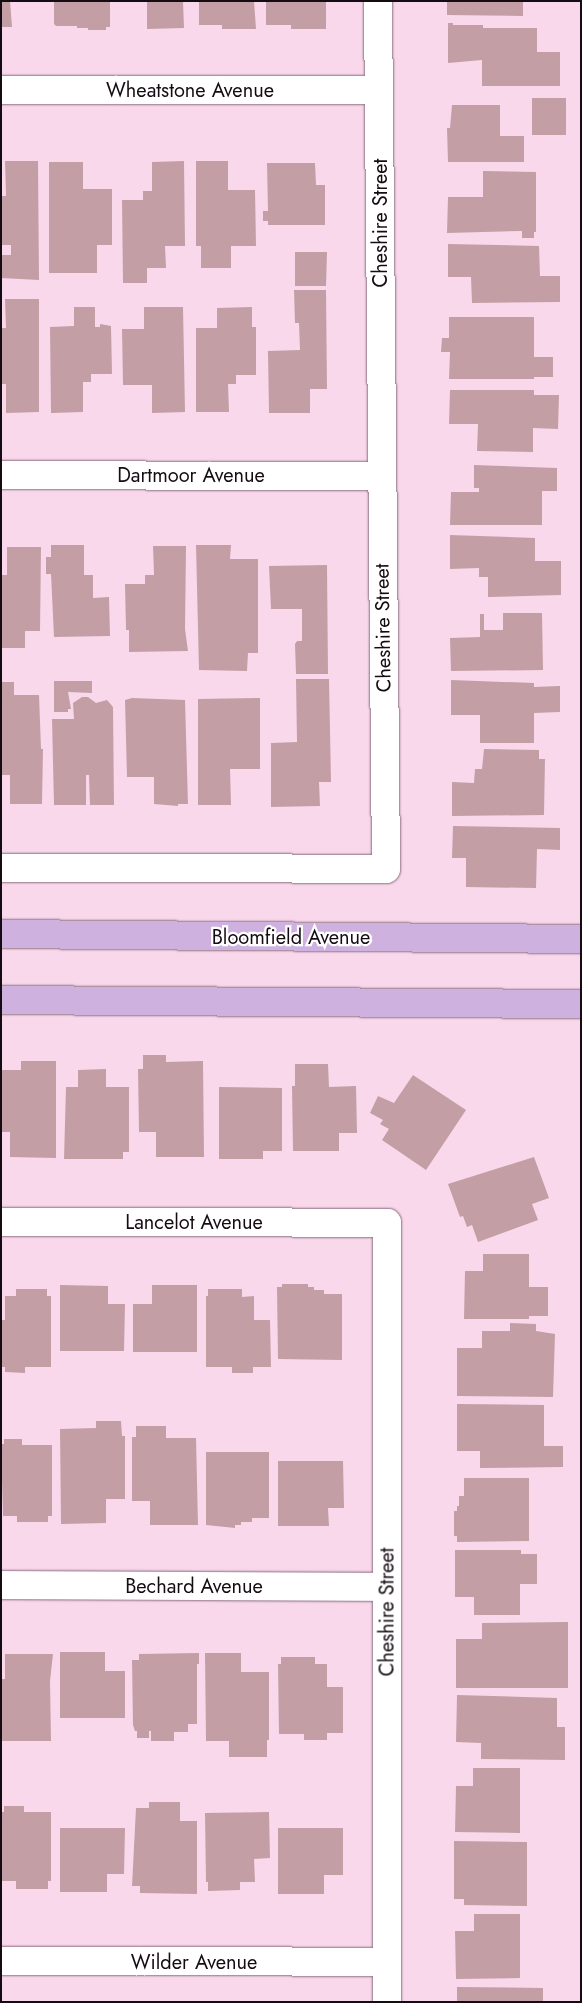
<!DOCTYPE html>
<html>
<head>
<meta charset="utf-8">
<style>
	body { margin:0 }
	#map { position:relative; width:582px; height:2003px; overflow:hidden; background:#f9d8ec; font-family:Jost,sans-serif }
	div>[style] { position:absolute }
	.building>* { inset:0; background:#c39ea4 }
	.roads { filter:drop-shadow(0 0 1px #886c7e) drop-shadow(0 0 1px #886c7e) }
	.minor>* { height:28px; margin:-14px; padding:0 14px; transform-origin:14px; border-radius:14px; background:#fff }
	.major>* { height:28px; margin:-14px; padding:0 14px; transform-origin:14px; border-radius:14px; background:#ceb1df }
	span { translate:-50% -50%; white-space:nowrap; text-align:center; line-height:1.15; -webkit-text-stroke:4.5px #fff; paint-order:stroke }
	.street-label { font-size:20px; color:#150b12 }
	.frame { position:absolute; inset:0; border:2px solid #150b12; pointer-events:none }
</style>
</head>
<body>
<div id="map">
	<div class="building">
		<i style="clip-path:polygon(1px 1px,10px 1px,12px 27px,1px 27px)"></i>
		<i style="clip-path:polygon(54px 1px,110px 1px,110px 27px,106px 27px,106px 30px,88px 30px,88px 28px,77px 28px,77px 26px,56px 26px,54px 24px)"></i>
		<i style="clip-path:polygon(147px 1px,183px 1px,184px 28px,147px 29px)"></i>
		<i style="clip-path:polygon(199px 1px,254px 1px,256px 29px,222px 29px,222px 25px,199px 25px)"></i>
		<i style="clip-path:polygon(266px 1px,326px 1px,326px 29px,291px 29px,291px 25px,266px 25px)"></i>
		<i style="clip-path:polygon(447px 1px,523px 1px,523px 16px,447px 15px)"></i>
		<i style="clip-path:polygon(448px 23px,453px 23px,453px 25px,483px 25px,483px 28px,537px 28px,537px 52px,560px 52px,560px 86px,482px 86px,482px 60px,448px 63px)"></i>
		<i style="clip-path:polygon(532px 98px,566px 98px,566px 135px,532px 135px)"></i>
		<i style="clip-path:polygon(452px 105px,500px 105px,500px 136px,524px 136px,524px 162px,448px 162px,447px 128px,450px 128px)"></i>
		<i style="clip-path:polygon(5px 161px,38px 161px,39px 280px,1px 278px,1px 255px,11px 255px,11px 245px,1px 245px,1px 196px,6px 196px)"></i>
		<i style="clip-path:polygon(184px 161px,185px 246px,165px 246px,166px 268px,147px 268px,147px 283px,123px 283px,122px 200px,143px 200px,143px 191px,152px 191px,152px 162px)"></i>
		<i style="clip-path:polygon(196px 161px,228px 161px,228px 190px,255px 190px,256px 246px,231px 246px,231px 268px,201px 268px,201px 246px,196px 246px)"></i>
		<i style="clip-path:polygon(49px 162px,83px 162px,83px 189px,112px 189px,112px 245px,97px 245px,97px 273px,49px 273px)"></i>
		<i style="clip-path:polygon(267px 163px,315px 163px,316px 185px,325px 185px,325px 225px,268px 225px,268px 221px,263px 221px,263px 211px,268px 211px)"></i>
		<i style="clip-path:polygon(483px 171px,536px 172px,536px 232px,534px 232px,534px 238px,522px 238px,522px 231px,447px 233px,448px 197px,483px 197px)"></i>
		<i style="clip-path:polygon(448px 244px,539px 246px,540px 276px,560px 276px,560px 302px,472px 303px,471px 277px,448px 277px)"></i>
		<i style="clip-path:polygon(295px 252px,327px 252px,326px 286px,295px 286px)"></i>
		<i style="clip-path:polygon(294px 290px,326px 290px,327px 389px,310px 389px,310px 413px,269px 413px,268px 351px,300px 350px,299px 323px,295px 323px)"></i>
		<i style="clip-path:polygon(5px 299px,39px 299px,39px 412px,6px 413px,6px 384px,1px 384px,1px 328px,6px 328px)"></i>
		<i style="clip-path:polygon(74px 307px,95px 307px,95px 327px,100px 327px,100px 324px,111px 326px,112px 374px,91px 374px,91px 382px,83px 382px,83px 412px,51px 413px,50px 327px,74px 326px)"></i>
		<i style="clip-path:polygon(144px 307px,183px 307px,185px 412px,152px 413px,152px 385px,123px 385px,122px 329px,144px 329px)"></i>
		<i style="clip-path:polygon(252px 307px,252px 327px,256px 327px,256px 375px,236px 375px,236px 384px,228px 384px,229px 412px,196px 412px,196px 328px,217px 328px,217px 308px)"></i>
		<i style="clip-path:polygon(449px 317px,534px 317px,534px 357px,553px 357px,553px 377px,534px 377px,534px 379px,449px 379px,450px 352px,441px 352px,442px 338px,449px 338px)"></i>
		<i style="clip-path:polygon(450px 390px,534px 390px,534px 395px,559px 395px,558px 429px,533px 428px,533px 452px,477px 451px,478px 424px,449px 424px)"></i>
		<i style="clip-path:polygon(474px 465px,557px 468px,557px 491px,542px 491px,542px 525px,450px 525px,451px 492px,479px 492px,479px 488px,474px 488px)"></i>
		<i style="clip-path:polygon(450px 535px,535px 538px,535px 561px,561px 561px,561px 595px,488px 597px,488px 577px,479px 577px,479px 568px,450px 569px)"></i>
		<i style="clip-path:polygon(51px 545px,84px 545px,84px 575px,93px 575px,93px 598px,109px 597px,110px 636px,54px 637px,51px 574px,46px 574px,46px 557px,51px 557px)"></i>
		<i style="clip-path:polygon(196px 545px,231px 545px,230px 559px,258px 559px,258px 653px,248px 653px,247px 671px,199px 670px)"></i>
		<i style="clip-path:polygon(153px 546px,186px 546px,185px 629px,188px 651px,129px 652px,129px 630px,126px 630px,125px 584px,145px 584px,145px 575px,154px 575px)"></i>
		<i style="clip-path:polygon(7px 547px,41px 547px,40px 631px,25px 631px,25px 648px,1px 648px,1px 575px,7px 575px)"></i>
		<i style="clip-path:polygon(327px 565px,328px 674px,296px 674px,295px 644px,297px 641px,302px 641px,302px 609px,271px 609px,269px 566px)"></i>
		<i style="clip-path:polygon(503px 613px,542px 613px,543px 670px,451px 671px,450px 638px,480px 637px,480px 614px,484px 614px,484px 630px,503px 630px)"></i>
		<i style="clip-path:polygon(296px 679px,329px 679px,331px 782px,319px 782px,320px 806px,271px 807px,271px 743px,297px 742px)"></i>
		<i style="clip-path:polygon(451px 680px,534px 683px,534px 687px,560px 686px,560px 712px,534px 713px,534px 743px,480px 743px,480px 715px,451px 715px)"></i>
		<i style="clip-path:polygon(54px 681px,92px 681px,92px 693px,68px 692px,71px 709px,68px 709px,68px 712px,54px 712px)"></i>
		<i style="clip-path:polygon(1px 682px,14px 682px,14px 695px,39px 695px,41px 749px,43px 749px,42px 804px,10px 804px,10px 775px,2px 775px)"></i>
		<i style="clip-path:polygon(82px 697px,88px 697px,96px 703px,107px 700px,113px 707px,114px 805px,90px 805px,89px 775px,86px 775px,86px 805px,54px 805px,52px 719px,74px 719px,73px 703px)"></i>
		<i style="clip-path:polygon(132px 698px,185px 700px,188px 804px,178px 804px,178px 806px,154px 804px,154px 777px,127px 777px,125px 700px)"></i>
		<i style="clip-path:polygon(260px 698px,260px 769px,230px 769px,231px 805px,198px 805px,198px 699px)"></i>
		<i style="clip-path:polygon(484px 749px,539px 750px,539px 759px,545px 759px,544px 815px,452px 816px,452px 782px,474px 783px,475px 769px,482px 769px)"></i>
		<i style="clip-path:polygon(453px 826px,560px 828px,560px 850px,537px 849px,536px 888px,466px 887px,466px 858px,452px 858px)"></i>
		<i style="clip-path:polygon(143px 1055px,166px 1055px,166px 1062px,203px 1061px,204px 1157px,156px 1157px,156px 1132px,139px 1132px,138px 1069px,143px 1069px)"></i>
		<i style="clip-path:polygon(21px 1061px,56px 1061px,56px 1158px,10px 1157px,10px 1132px,1px 1132px,1px 1070px,21px 1070px)"></i>
		<i style="clip-path:polygon(295px 1064px,328px 1064px,329px 1087px,356px 1086px,357px 1133px,339px 1133px,339px 1151px,293px 1151px,292px 1086px,295px 1086px)"></i>
		<i style="clip-path:polygon(106px 1069px,106px 1087px,129px 1087px,129px 1152px,123px 1152px,123px 1159px,64px 1159px,66px 1087px,78px 1087px,78px 1070px)"></i>
		<i style="clip-path:polygon(413px 1075px,466px 1110px,426px 1170px,382px 1140px,389px 1129px,380px 1124px,383px 1120px,370px 1113px,378px 1096px,394px 1103px)"></i>
		<i style="clip-path:polygon(219px 1087px,282px 1088px,282px 1151px,263px 1151px,263px 1159px,219px 1159px)"></i>
		<i style="clip-path:polygon(534px 1157px,549px 1198px,532px 1204px,538px 1220px,478px 1242px,472px 1225px,467px 1227px,463px 1216px,460px 1217px,448px 1184px)"></i>
		<i style="clip-path:polygon(483px 1254px,529px 1254px,529px 1287px,548px 1287px,548px 1316px,529px 1316px,529px 1319px,464px 1319px,465px 1271px,483px 1271px)"></i>
		<i style="clip-path:polygon(282px 1284px,308px 1284px,308px 1287px,314px 1287px,314px 1290px,324px 1290px,324px 1294px,342px 1294px,342px 1360px,278px 1359px,277px 1287px,282px 1287px)"></i>
		<i style="clip-path:polygon(60px 1285px,108px 1286px,108px 1304px,125px 1304px,124px 1351px,60px 1351px)"></i>
		<i style="clip-path:polygon(152px 1285px,197px 1285px,197px 1352px,133px 1352px,133px 1304px,152px 1304px)"></i>
		<i style="clip-path:polygon(16px 1289px,47px 1289px,47px 1296px,51px 1296px,51px 1367px,25px 1367px,25px 1373px,5px 1372px,5px 1367px,1px 1367px,1px 1320px,5px 1320px,5px 1296px,16px 1296px)"></i>
		<i style="clip-path:polygon(208px 1289px,242px 1289px,242px 1297px,254px 1296px,254px 1320px,270px 1320px,271px 1367px,253px 1367px,253px 1373px,232px 1373px,232px 1367px,206px 1367px,206px 1296px,208px 1296px)"></i>
		<i style="clip-path:polygon(510px 1323px,536px 1324px,536px 1331px,555px 1334px,553px 1397px,457px 1396px,457px 1348px,482px 1348px,482px 1331px,510px 1331px)"></i>
		<i style="clip-path:polygon(457px 1404px,544px 1405px,544px 1446px,563px 1446px,563px 1467px,480px 1468px,480px 1451px,457px 1451px)"></i>
		<i style="clip-path:polygon(96px 1421px,121px 1421px,122px 1436px,125px 1436px,125px 1499px,106px 1499px,106px 1523px,61px 1524px,60px 1429px,96px 1428px)"></i>
		<i style="clip-path:polygon(136px 1426px,166px 1426px,166px 1438px,196px 1438px,198px 1525px,150px 1525px,150px 1501px,132px 1501px,132px 1437px,136px 1437px)"></i>
		<i style="clip-path:polygon(4px 1439px,22px 1439px,22px 1445px,52px 1445px,52px 1516px,48px 1516px,48px 1522px,17px 1522px,17px 1516px,3px 1516px,1px 1444px,4px 1444px)"></i>
		<i style="clip-path:polygon(206px 1452px,269px 1452px,269px 1518px,252px 1518px,252px 1522px,241px 1522px,241px 1525px,235px 1525px,235px 1528px,206px 1525px)"></i>
		<i style="clip-path:polygon(278px 1461px,343px 1461px,344px 1508px,328px 1508px,329px 1526px,278px 1526px)"></i>
		<i style="clip-path:polygon(464px 1478px,529px 1478px,529px 1541px,457px 1542px,457px 1536px,454px 1536px,454px 1511px,457px 1511px,457px 1506px,459px 1506px,459px 1496px,464px 1496px)"></i>
		<i style="clip-path:polygon(455px 1550px,521px 1550px,521px 1554px,537px 1554px,537px 1584px,520px 1584px,520px 1615px,474px 1615px,474px 1597px,455px 1597px)"></i>
		<i style="clip-path:polygon(568px 1622px,568px 1688px,456px 1688px,456px 1639px,482px 1639px,482px 1623px)"></i>
		<i style="clip-path:polygon(60px 1652px,105px 1652px,105px 1671px,125px 1671px,125px 1718px,60px 1718px)"></i>
		<i style="clip-path:polygon(199px 1653px,199px 1664px,197px 1664px,197px 1724px,188px 1724px,188px 1732px,174px 1732px,174px 1741px,151px 1741px,151px 1731px,149px 1731px,149px 1738px,137px 1738px,137px 1731px,135px 1731px,133px 1725px,132px 1660px,139px 1660px,139px 1654px)"></i>
		<i style="clip-path:polygon(205px 1653px,241px 1653px,241px 1672px,269px 1672px,269px 1740px,267px 1740px,267px 1757px,229px 1757px,229px 1741px,206px 1741px)"></i>
		<i style="clip-path:polygon(5px 1654px,53px 1654px,50px 1681px,51px 1741px,1px 1741px,1px 1679px,5px 1679px)"></i>
		<i style="clip-path:polygon(281px 1657px,315px 1657px,315px 1664px,327px 1664px,327px 1687px,343px 1687px,343px 1733px,327px 1733px,327px 1740px,304px 1740px,304px 1734px,279px 1734px,278px 1664px,281px 1664px)"></i>
		<i style="clip-path:polygon(457px 1695px,557px 1698px,557px 1727px,565px 1727px,565px 1760px,481px 1759px,481px 1743px,456px 1742px)"></i>
		<i style="clip-path:polygon(473px 1768px,520px 1768px,520px 1833px,455px 1832px,456px 1786px,473px 1786px)"></i>
		<i style="clip-path:polygon(149px 1802px,180px 1802px,180px 1821px,197px 1821px,197px 1894px,140px 1893px,140px 1886px,132px 1886px,136px 1808px,149px 1808px)"></i>
		<i style="clip-path:polygon(4px 1806px,24px 1806px,24px 1812px,51px 1812px,51px 1881px,48px 1881px,48px 1889px,16px 1889px,16px 1881px,2px 1881px,1px 1812px,4px 1812px)"></i>
		<i style="clip-path:polygon(269px 1812px,270px 1858px,254px 1859px,255px 1882px,240px 1882px,240px 1890px,208px 1891px,208px 1882px,206px 1882px,205px 1813px)"></i>
		<i style="clip-path:polygon(60px 1828px,125px 1828px,124px 1874px,107px 1874px,107px 1892px,60px 1892px)"></i>
		<i style="clip-path:polygon(278px 1828px,343px 1828px,343px 1875px,324px 1875px,324px 1894px,278px 1894px)"></i>
		<i style="clip-path:polygon(454px 1841px,527px 1842px,527px 1906px,464px 1905px,464px 1899px,454px 1899px)"></i>
		<i style="clip-path:polygon(474px 1914px,520px 1914px,520px 1978px,456px 1979px,455px 1931px,474px 1931px)"></i>
		<i style="clip-path:polygon(457px 1987px,543px 1988px,543px 2002px,457px 2002px)"></i>
	</div>
	<div class="roads">
		<div class="minor">
			<i style="left:1px;top:90px;width:378px"></i>
			<i style="left:1px;top:475px;width:381px;rotate:0.2deg"></i>
			<i style="left:1px;top:868px;width:385px;rotate:0.1deg"></i>
			<i style="left:386px;top:869px;width:868px;rotate:-90.53deg"></i>
			<i style="left:1px;top:1222px;width:386px;rotate:0.1deg"></i>
			<i style="left:387px;top:1223px;width:779px;rotate:90deg"></i>
			<i style="left:1px;top:1585px;width:386px;rotate:0.3deg"></i>
			<i style="left:1px;top:1961px;width:386px;rotate:0.1deg"></i>
		</div>
		<div class="major">
			<i style="left:1px;top:934px;width:580px;rotate:0.49deg"></i>
			<i style="left:1px;top:1000px;width:580px;rotate:0.4deg"></i>
		</div>
	</div>
	<div class="street-label">
		<span style="left:190px;top:90px">Wheatstone Avenue</span>
		<span style="left:380px;top:223px;rotate:-90deg">Cheshire Street</span>
		<span style="left:191px;top:475px">Dartmoor Avenue</span>
		<span style="left:383px;top:628px;rotate:-91deg">Cheshire Street</span>
		<span style="left:291px;top:937px">Bloomfield Avenue</span>
		<span style="left:194px;top:1222px">Lancelot Avenue</span>
		<span style="left:194px;top:1586px">Bechard Avenue</span>
		<span style="left:387px;top:1612px;rotate:-90deg">Cheshire Street</span>
		<span style="left:194px;top:1962px">Wilder Avenue</span>
	</div>
	<div class="frame"></div>
</div>
</body>
</html>
